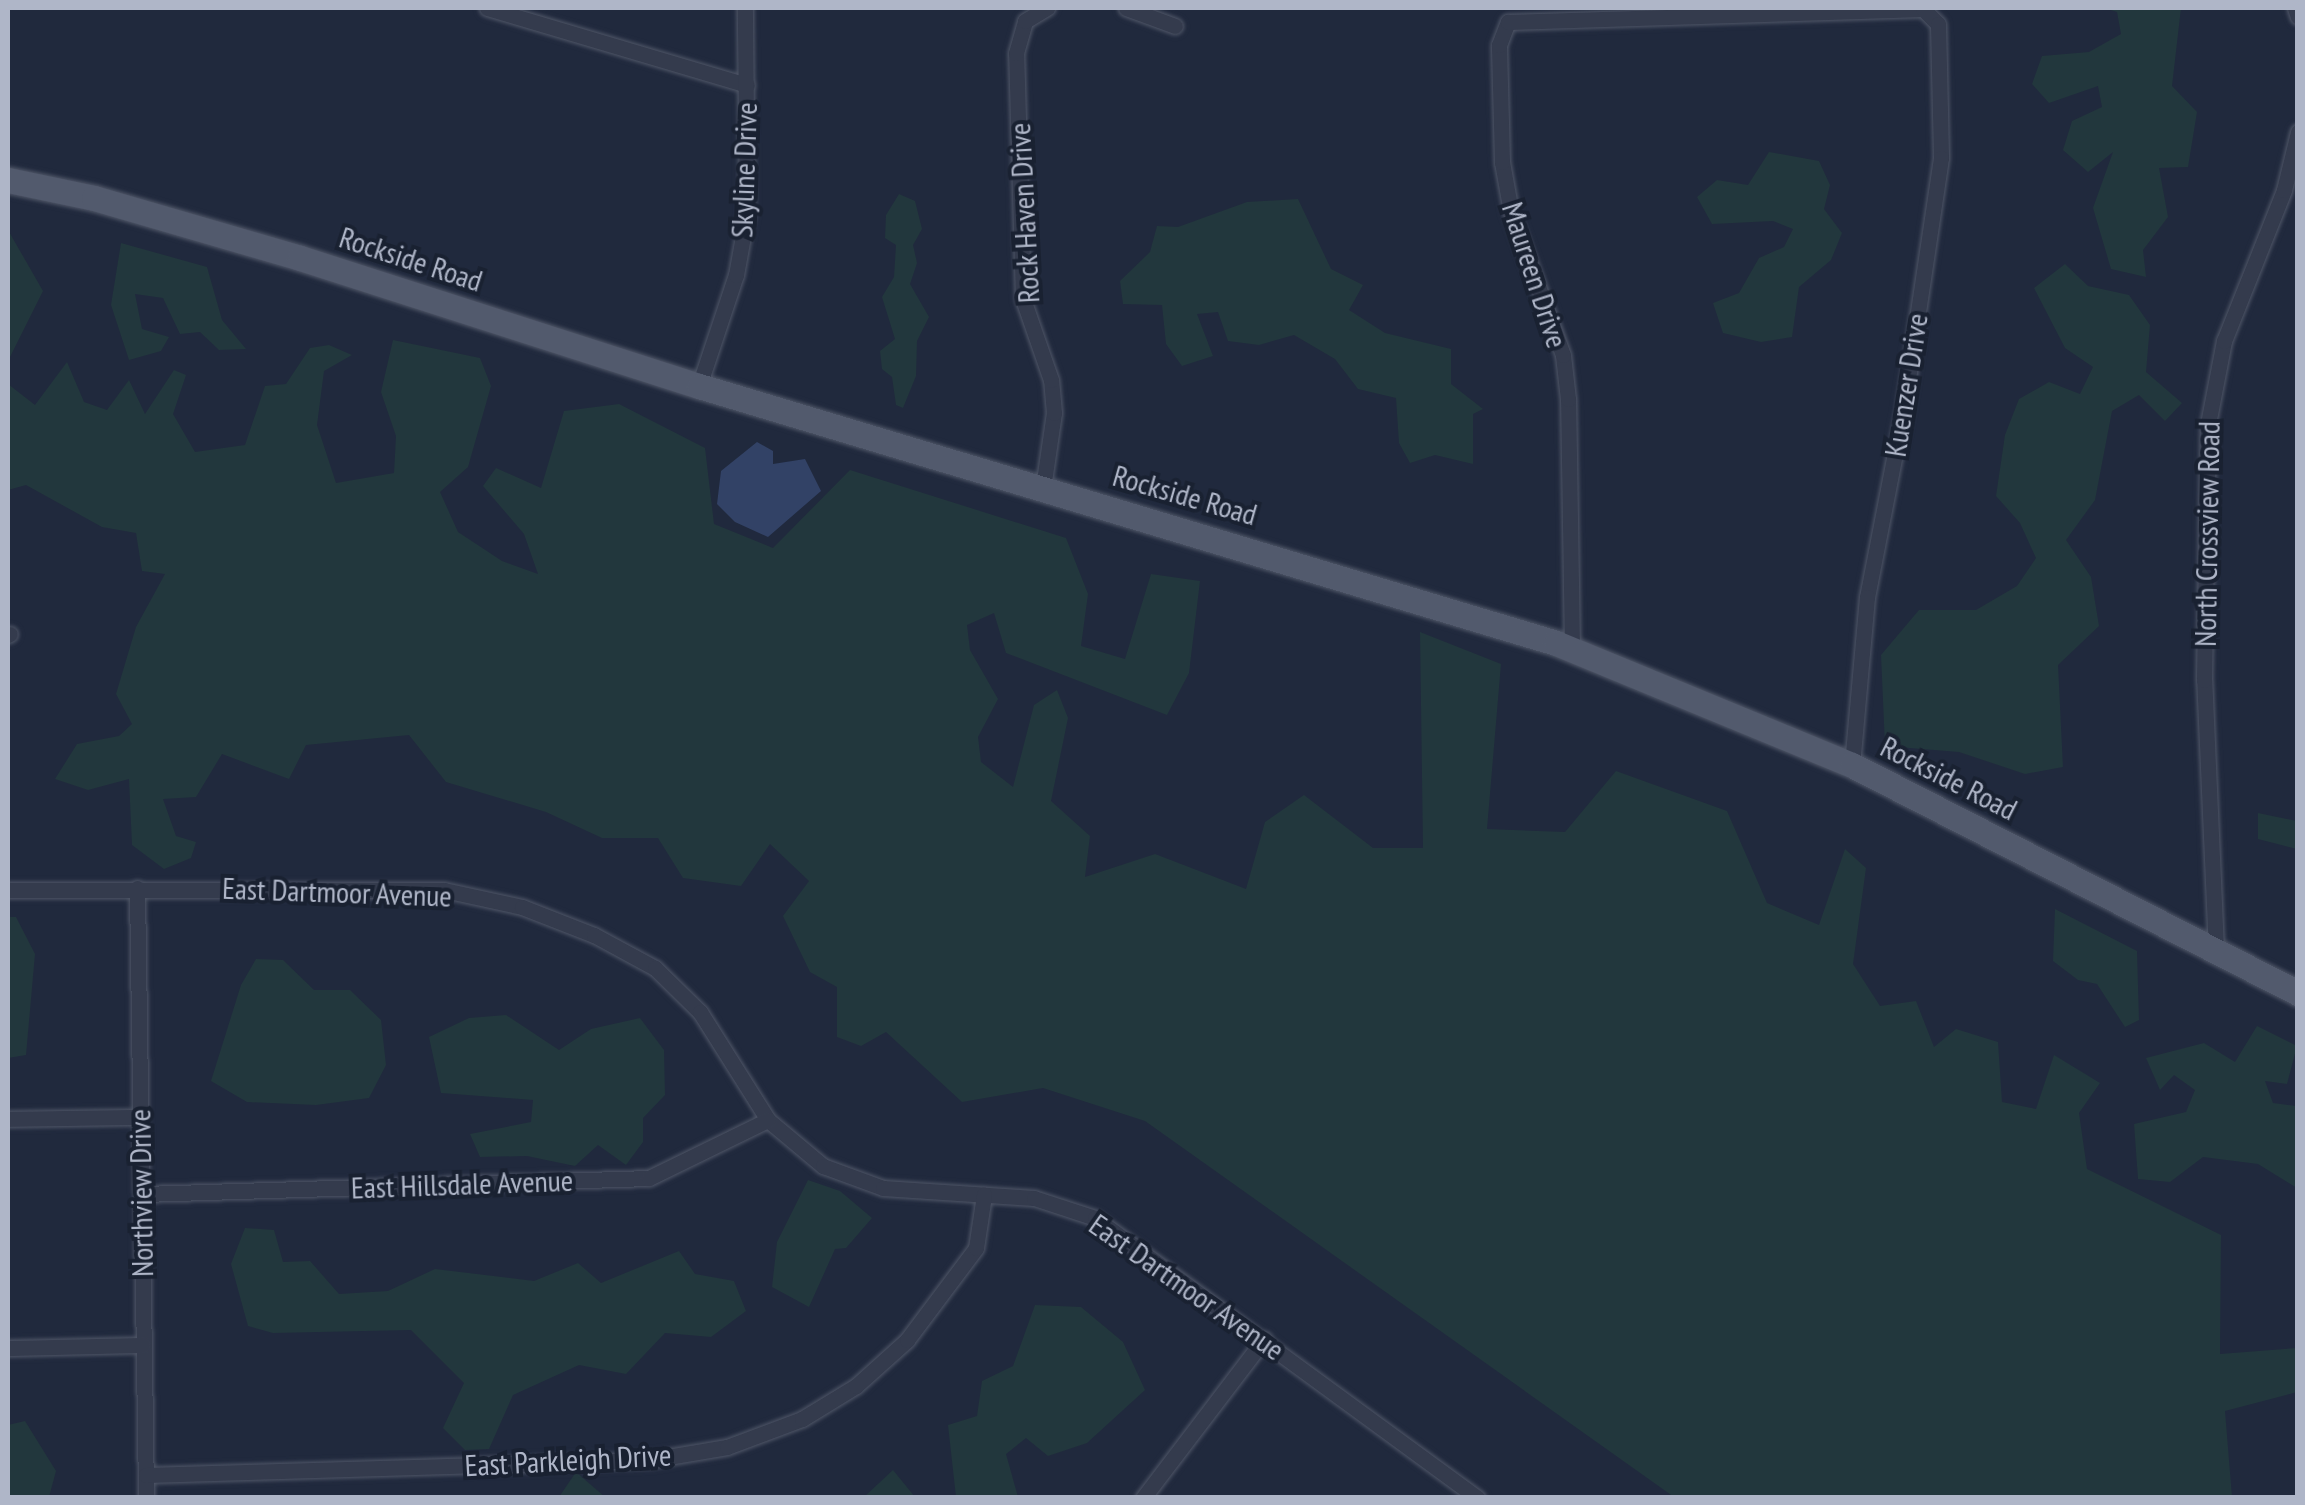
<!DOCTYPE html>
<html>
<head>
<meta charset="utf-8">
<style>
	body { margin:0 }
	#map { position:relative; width:2305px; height:1505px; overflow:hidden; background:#20293d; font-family:"PT Sans Narrow",sans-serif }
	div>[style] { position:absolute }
	.green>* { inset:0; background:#22373d }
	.water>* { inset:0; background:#324266 }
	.roads { filter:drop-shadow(0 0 2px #4f5667) drop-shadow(0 0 2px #4f5667) }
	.minor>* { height:15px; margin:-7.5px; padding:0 7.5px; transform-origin:7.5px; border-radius:7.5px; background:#343b4d }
	.primary>* { height:25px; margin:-12.5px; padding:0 12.5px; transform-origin:12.5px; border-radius:12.5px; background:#525a6d }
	span { translate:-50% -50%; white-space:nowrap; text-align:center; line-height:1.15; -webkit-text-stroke:8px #192131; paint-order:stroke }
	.street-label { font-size:30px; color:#afb6c8 }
	.frame { position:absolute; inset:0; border:10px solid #afb6c8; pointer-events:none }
</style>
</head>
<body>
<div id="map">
	<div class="green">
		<i style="clip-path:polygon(2104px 8px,2181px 8px,2172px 86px,2197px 112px,2188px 167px,2159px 168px,2168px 217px,2143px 250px,2146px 277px,2111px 269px,2093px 208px,2113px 152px,2088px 172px,2063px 150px,2072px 121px,2102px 107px,2098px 86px,2049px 103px,2032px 84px,2042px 56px,2089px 52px,2121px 34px,2117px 12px)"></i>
		<i style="clip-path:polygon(1769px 152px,1819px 161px,1830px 185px,1824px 209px,1842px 233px,1831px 260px,1799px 287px,1792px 337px,1761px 342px,1723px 333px,1713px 303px,1739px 293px,1759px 258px,1784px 247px,1793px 229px,1773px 221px,1712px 224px,1697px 197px,1717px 180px,1748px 185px)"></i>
		<i style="clip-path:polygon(899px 194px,915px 201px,922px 229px,913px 245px,917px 263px,910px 284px,929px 317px,917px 341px,916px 376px,903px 408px,896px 405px,892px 377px,882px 369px,880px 351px,895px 339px,882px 297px,894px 277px,896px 245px,885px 238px,886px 215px)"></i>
		<i style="clip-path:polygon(1298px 199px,1331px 269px,1363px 285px,1349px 310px,1385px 333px,1451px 349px,1451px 384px,1483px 409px,1473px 414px,1473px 464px,1435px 455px,1410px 463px,1399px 443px,1396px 398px,1358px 389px,1335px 359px,1294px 335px,1259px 345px,1228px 341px,1218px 312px,1197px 314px,1213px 356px,1182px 366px,1166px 344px,1162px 305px,1123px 304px,1120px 281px,1150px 252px,1157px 226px,1178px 227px,1247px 202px)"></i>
		<i style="clip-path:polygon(8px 230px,43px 291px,8px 361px)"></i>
		<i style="clip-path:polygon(121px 243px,207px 267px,222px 320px,246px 349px,219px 350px,200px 332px,180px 334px,163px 298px,135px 294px,142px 329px,169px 337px,161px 351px,129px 360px,111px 305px)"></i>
		<i style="clip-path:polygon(2065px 264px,2088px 286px,2129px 295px,2150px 325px,2146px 372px,2182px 403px,2165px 421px,2139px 395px,2112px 411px,2095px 500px,2066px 540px,2091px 577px,2099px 626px,2058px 665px,2063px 767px,2025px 774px,1959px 752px,1885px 746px,1881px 655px,1919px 610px,1976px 610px,2017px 586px,2036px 558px,2020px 523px,1996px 496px,2005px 435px,2019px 399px,2049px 382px,2080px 394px,2093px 367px,2065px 348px,2034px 288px)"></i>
		<i style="clip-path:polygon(393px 340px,480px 358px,491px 386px,468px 467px,440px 492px,458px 532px,502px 561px,538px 574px,524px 534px,483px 486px,496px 468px,541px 488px,564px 411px,619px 404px,705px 448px,714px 524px,773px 548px,850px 470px,1066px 538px,1088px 594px,1081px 646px,1125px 659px,1151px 574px,1200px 581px,1189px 673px,1167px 715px,1006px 653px,994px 613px,967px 625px,970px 650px,998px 699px,978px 737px,981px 762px,1013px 787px,1034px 705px,1057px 690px,1068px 718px,1051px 801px,1090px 836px,1085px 877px,1155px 854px,1246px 889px,1265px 822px,1304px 795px,1373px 848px,1423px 848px,1420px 632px,1501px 664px,1487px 829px,1565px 832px,1616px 771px,1727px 811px,1767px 903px,1819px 925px,1845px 849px,1866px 868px,1853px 964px,1880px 1006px,1916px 1001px,1934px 1047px,1956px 1029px,1998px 1042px,2002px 1102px,2036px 1109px,2054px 1055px,2100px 1083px,2079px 1113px,2087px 1169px,2221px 1235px,2220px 1354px,2297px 1348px,2297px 1392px,2225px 1411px,2232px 1497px,1674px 1497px,1145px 1121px,1043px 1088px,962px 1102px,886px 1032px,861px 1046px,837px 1037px,837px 987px,810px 972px,783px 916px,809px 881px,770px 844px,741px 886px,683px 878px,658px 838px,602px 838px,546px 812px,446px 782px,409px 735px,306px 745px,289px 779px,222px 754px,196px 797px,163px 799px,176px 836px,196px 842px,191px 858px,164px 869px,132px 845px,129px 779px,88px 790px,55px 779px,77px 744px,119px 736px,132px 724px,116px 694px,136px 627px,165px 574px,142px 571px,136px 533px,102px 527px,26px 485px,8px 490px,8px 384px,35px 405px,67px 362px,84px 402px,107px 410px,129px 380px,145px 414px,174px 370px,186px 375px,173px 414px,195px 452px,245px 445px,265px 386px,286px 384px,310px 348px,329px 345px,352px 355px,324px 371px,317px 425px,336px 483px,394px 473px,396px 436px,381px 392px)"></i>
		<i style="clip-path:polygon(2258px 813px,2297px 821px,2297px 849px,2258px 839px)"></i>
		<i style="clip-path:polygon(2055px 909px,2137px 951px,2139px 1020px,2125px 1027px,2097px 984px,2078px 980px,2053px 961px)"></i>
		<i style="clip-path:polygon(8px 917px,16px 917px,35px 954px,26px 1055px,8px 1058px)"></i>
		<i style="clip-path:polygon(256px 959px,283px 960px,314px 990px,350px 990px,381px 1020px,386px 1065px,369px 1098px,316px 1105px,247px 1102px,211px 1081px,241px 985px)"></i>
		<i style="clip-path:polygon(506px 1015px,559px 1050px,591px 1029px,640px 1018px,664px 1050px,665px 1095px,643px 1118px,643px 1142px,626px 1165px,598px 1145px,575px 1166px,527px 1156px,480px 1157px,470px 1134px,531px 1122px,533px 1100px,441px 1093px,429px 1037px,469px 1018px)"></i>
		<i style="clip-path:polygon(2257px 1026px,2297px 1046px,2287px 1084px,2265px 1081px,2273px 1103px,2297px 1106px,2297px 1188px,2258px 1164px,2203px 1157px,2170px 1182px,2138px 1179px,2134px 1124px,2186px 1112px,2195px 1090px,2174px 1075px,2160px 1090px,2146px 1058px,2204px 1043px,2235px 1062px)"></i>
		<i style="clip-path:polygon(808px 1180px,840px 1191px,872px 1218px,846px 1248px,835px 1249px,809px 1307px,772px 1287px,777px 1242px)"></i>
		<i style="clip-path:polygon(245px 1228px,274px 1230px,283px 1262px,310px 1261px,339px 1294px,388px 1291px,435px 1269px,534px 1281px,578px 1263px,601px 1283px,679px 1251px,695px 1274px,734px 1281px,746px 1311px,711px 1337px,665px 1333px,626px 1374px,579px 1365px,513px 1395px,489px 1449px,465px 1450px,443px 1428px,464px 1383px,411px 1330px,273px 1333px,248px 1326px,231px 1264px)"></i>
		<i style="clip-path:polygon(1035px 1305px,1081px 1307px,1123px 1342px,1145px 1390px,1087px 1443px,1048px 1456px,1026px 1438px,1006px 1454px,1018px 1497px,956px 1497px,948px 1425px,977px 1416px,982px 1381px,1013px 1366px)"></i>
		<i style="clip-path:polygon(25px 1421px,56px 1471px,49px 1497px,8px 1497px,8px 1425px)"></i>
		<i style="clip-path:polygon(893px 1470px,915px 1497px,864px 1497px)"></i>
		<i style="clip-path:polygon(576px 1472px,605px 1497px,559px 1497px)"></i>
	</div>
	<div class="water">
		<i style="clip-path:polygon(757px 442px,773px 451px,773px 464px,805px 459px,821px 491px,768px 537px,735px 522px,717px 504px,721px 471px)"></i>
	</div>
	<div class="roads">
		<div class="minor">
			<i style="left:487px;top:8px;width:271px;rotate:16.5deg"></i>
			<i style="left:1126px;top:8px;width:52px;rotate:20.2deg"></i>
			<i style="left:2295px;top:8px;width:9px;rotate:72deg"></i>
			<i style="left:699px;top:386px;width:117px;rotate:-71.6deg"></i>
			<i style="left:736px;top:275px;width:62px;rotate:-79.8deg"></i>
			<i style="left:747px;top:214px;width:206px;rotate:-90.6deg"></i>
			<i style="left:1043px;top:488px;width:76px;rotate:-81.7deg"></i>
			<i style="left:1054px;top:413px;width:33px;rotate:-95deg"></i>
			<i style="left:1051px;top:380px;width:86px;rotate:-109.1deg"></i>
			<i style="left:1023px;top:299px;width:246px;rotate:-91.6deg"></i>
			<i style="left:1016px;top:53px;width:33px;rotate:-74deg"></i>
			<i style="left:1025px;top:21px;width:26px;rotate:-31deg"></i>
			<i style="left:8px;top:635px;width:2px;rotate:-27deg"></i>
			<i style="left:1572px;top:649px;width:250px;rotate:-90.9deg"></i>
			<i style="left:1568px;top:399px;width:44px;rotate:-96.5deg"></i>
			<i style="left:1563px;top:355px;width:152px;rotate:-110deg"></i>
			<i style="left:1511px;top:212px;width:51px;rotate:-100.2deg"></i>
			<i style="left:1502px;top:162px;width:117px;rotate:-91.5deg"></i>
			<i style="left:1499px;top:45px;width:25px;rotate:-69deg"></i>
			<i style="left:1508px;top:22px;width:415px;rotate:-1.8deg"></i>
			<i style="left:1923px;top:9px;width:21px;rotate:45deg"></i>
			<i style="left:1938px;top:24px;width:134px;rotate:88.7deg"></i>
			<i style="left:1941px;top:158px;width:252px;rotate:98.5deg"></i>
			<i style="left:1904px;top:407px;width:194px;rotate:101deg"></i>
			<i style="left:1867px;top:597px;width:169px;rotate:95.1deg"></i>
			<i style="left:137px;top:888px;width:610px;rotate:89.15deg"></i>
			<i style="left:8px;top:890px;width:436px"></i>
			<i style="left:444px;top:890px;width:80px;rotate:12.3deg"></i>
			<i style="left:522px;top:907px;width:77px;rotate:21.3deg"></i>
			<i style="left:594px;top:935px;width:69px;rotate:28.4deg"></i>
			<i style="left:655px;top:968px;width:63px;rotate:44.4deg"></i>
			<i style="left:700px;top:1012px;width:128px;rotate:57.8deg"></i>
			<i style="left:768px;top:1120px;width:72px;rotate:39.9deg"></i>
			<i style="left:823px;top:1166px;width:64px;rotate:20.1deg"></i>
			<i style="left:883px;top:1188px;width:151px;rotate:3.8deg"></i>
			<i style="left:1034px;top:1198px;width:64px;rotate:18.2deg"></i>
			<i style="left:1095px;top:1218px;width:474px;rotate:36.2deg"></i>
			<i style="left:2216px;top:950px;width:270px;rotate:-92.5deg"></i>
			<i style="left:2204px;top:680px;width:256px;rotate:-89.1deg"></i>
			<i style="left:2208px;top:424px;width:85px;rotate:-79.1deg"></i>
			<i style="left:2224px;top:341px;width:162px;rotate:-68.3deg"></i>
			<i style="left:2284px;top:190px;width:60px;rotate:-76.4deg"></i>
			<i style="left:8px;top:1119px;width:132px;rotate:-0.9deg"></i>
			<i style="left:143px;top:1194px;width:506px;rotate:-1.81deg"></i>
			<i style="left:649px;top:1178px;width:132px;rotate:-26deg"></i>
			<i style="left:8px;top:1348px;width:135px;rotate:-1.3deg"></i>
			<i style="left:146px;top:1475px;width:504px;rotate:-1.7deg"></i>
			<i style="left:650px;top:1460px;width:78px;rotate:-9.6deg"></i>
			<i style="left:727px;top:1447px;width:80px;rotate:-20.5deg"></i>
			<i style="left:802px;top:1419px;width:63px;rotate:-31.4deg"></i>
			<i style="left:856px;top:1386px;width:69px;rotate:-42deg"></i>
			<i style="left:907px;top:1340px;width:115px;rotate:-53.1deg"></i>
			<i style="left:976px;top:1248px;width:54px;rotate:-81.4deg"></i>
			<i style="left:1143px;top:1498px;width:200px;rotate:-52.7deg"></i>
		</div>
		<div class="primary">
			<i style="left:8px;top:180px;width:88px;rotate:11.8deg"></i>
			<i style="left:94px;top:198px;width:215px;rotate:16.2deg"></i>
			<i style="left:300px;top:258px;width:419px;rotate:17.8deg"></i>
			<i style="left:699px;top:386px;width:895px;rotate:16.69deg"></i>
			<i style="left:1556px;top:643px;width:320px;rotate:22.4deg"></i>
			<i style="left:1852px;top:765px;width:501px;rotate:27.08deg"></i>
		</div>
	</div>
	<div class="street-label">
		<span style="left:744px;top:170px;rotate:-88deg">Skyline Drive</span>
		<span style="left:1024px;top:213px;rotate:-93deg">Rock Haven Drive</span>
		<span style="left:411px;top:259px;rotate:18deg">Rockside Road</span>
		<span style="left:1535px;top:275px;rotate:72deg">Maureen Drive</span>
		<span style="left:1906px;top:385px;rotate:-81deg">Kuenzer Drive</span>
		<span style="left:1185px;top:495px;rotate:16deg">Rockside Road</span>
		<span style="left:2207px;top:534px;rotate:-89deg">North Crossview Road</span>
		<span style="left:1949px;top:778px;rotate:27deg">Rockside Road</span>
		<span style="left:337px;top:892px;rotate:2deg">East Dartmoor Avenue</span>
		<span style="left:462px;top:1184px;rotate:-2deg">East Hillsdale Avenue</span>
		<span style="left:141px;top:1193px;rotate:-91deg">Northview Drive</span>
		<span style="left:1187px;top:1287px;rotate:35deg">East Dartmoor Avenue</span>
		<span style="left:568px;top:1460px;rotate:-3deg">East Parkleigh Drive</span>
	</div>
	<div class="frame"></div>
</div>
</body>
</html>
